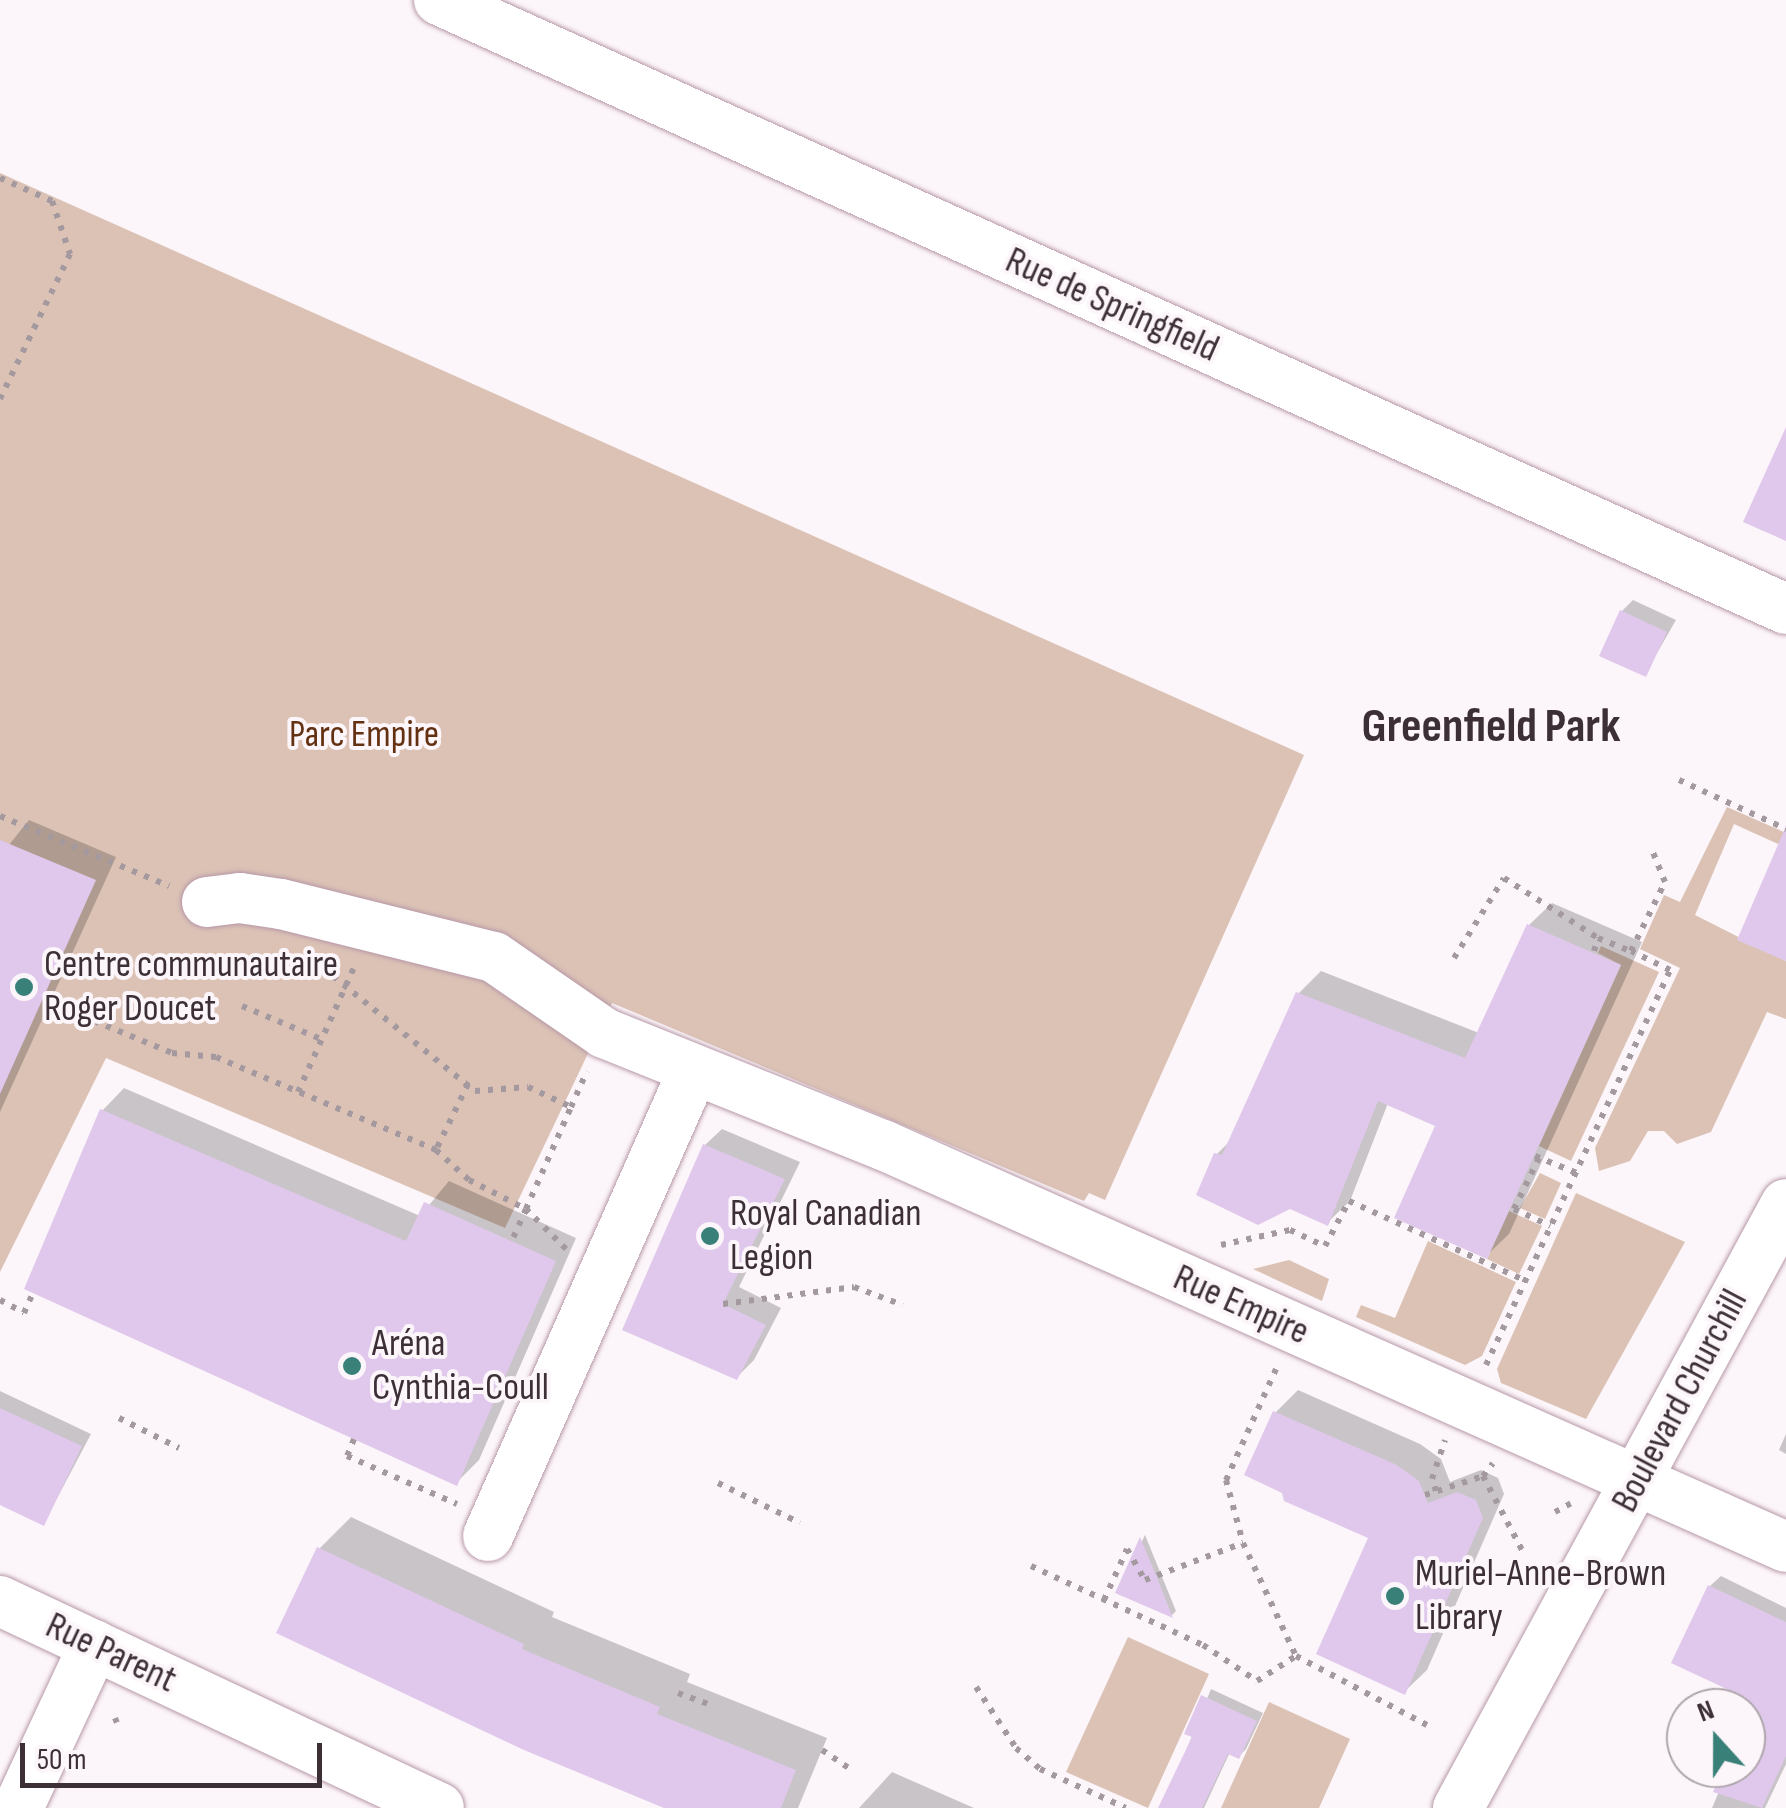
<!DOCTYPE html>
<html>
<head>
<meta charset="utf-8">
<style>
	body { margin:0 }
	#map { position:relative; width:1786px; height:1808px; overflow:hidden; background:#fcf5f9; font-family:"Sofia Sans Condensed",sans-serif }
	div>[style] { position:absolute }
	.green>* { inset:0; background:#dbc2b5 }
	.shadow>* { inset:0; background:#0003 }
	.building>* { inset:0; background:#dfc8ec }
	.path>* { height:6px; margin-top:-3px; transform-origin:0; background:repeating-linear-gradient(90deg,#a3999f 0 5px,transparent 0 13px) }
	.roads { filter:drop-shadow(0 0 2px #b798a8) drop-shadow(0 0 2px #b798a8) }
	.minor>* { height:50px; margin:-25px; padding:0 25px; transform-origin:25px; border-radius:25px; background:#fff }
	.dots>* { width:28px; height:28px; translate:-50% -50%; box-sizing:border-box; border:5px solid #fcf5f9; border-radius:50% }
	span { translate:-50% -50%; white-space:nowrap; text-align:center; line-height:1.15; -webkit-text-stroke:8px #fcf5f9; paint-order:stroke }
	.street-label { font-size:38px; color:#3c2f36 }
	.park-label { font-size:38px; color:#633012 }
	.poi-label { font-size:38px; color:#3c2f36 }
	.left { translate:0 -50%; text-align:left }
	.district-label { font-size:48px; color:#3c2f36; font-weight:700 }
	.north { position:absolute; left:1666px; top:1688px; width:100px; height:100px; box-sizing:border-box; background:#fcf5f9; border:2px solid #afa6ab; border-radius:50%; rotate:339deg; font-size:28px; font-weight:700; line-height:40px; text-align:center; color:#3c2f36 }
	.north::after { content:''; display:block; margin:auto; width:35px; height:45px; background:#398079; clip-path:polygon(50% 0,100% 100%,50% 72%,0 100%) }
	.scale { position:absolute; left:20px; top:1743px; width:302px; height:45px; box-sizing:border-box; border:5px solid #3c2f36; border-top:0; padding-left:12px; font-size:30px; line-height:35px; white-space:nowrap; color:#3c2f36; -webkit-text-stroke:8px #fcf5f9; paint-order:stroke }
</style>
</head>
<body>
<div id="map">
	<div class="green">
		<i style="clip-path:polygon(0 173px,1304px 755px,1105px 1200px,1089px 1193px,1084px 1201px,612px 1003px,505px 1228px,106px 1058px,0 1272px)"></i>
		<i style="clip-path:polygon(1727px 807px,1786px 833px,1778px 844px,1734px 824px,1695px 915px,1786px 961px,1786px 1019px,1767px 1012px,1711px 1132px,1677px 1144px,1664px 1131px,1648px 1131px,1630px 1161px,1599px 1171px,1595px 1148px,1680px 968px,1640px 949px,1664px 895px,1680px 902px)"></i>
		<i style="clip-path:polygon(1601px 946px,1659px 972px,1571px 1161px,1539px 1146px,1621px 965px,1598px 953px)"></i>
		<i style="clip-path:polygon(1540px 1173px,1561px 1183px,1545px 1219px,1520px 1208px)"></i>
		<i style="clip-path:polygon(1576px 1193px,1685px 1242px,1586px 1419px,1501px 1383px,1497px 1369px)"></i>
		<i style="clip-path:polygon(1509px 1211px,1542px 1226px,1519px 1274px,1487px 1259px)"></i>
		<i style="clip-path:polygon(1428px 1241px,1516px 1282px,1482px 1356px,1465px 1365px,1356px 1317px,1361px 1305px,1395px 1318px)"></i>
		<i style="clip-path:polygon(1289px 1260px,1329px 1279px,1322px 1301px,1253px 1269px)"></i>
		<i style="clip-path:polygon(1128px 1637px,1209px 1674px,1148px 1808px,1066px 1772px)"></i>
		<i style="clip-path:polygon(1269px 1702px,1350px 1739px,1319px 1808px,1221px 1808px)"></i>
	</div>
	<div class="shadow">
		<i style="clip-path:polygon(1633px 600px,1676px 620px,1645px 674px,1622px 611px)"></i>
		<i style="clip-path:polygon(29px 820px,116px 857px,0 1112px,0 856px)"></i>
		<i style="clip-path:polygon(1552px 903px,1642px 942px,1509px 1234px,1486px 1256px,1439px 1125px,1388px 1103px,1350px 1201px,1327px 1223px,1217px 1154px,1233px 1138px,1299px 993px,1321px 971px,1479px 1033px,1529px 925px)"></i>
		<i style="clip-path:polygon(124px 1088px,420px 1216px,449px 1181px,576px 1238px,479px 1460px,456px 1483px,102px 1111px)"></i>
		<i style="clip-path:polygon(722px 1129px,800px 1162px,739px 1287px,781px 1308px,754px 1360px,737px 1377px,625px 1329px,705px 1145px)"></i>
		<i style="clip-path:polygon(1298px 1390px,1420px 1444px,1441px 1459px,1450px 1482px,1481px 1470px,1498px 1478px,1504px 1494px,1427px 1670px,1404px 1692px,1371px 1537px,1247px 1474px,1276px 1412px)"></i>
		<i style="clip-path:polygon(0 1391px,91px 1434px,44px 1523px,0 1502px)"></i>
		<i style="clip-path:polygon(1786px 1434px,1786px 1454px,1779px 1450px)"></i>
		<i style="clip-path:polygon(351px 1517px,554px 1612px,552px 1617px,690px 1674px,687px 1682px,827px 1738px,798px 1808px,670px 1808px,319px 1549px)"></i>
		<i style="clip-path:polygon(1145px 1535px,1176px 1611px,1172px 1615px,1118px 1592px)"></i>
		<i style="clip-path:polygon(1721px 1576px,1786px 1608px,1786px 1764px,1765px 1808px,1712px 1808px,1729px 1768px,1746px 1768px,1746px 1728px,1758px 1701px,1710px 1586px)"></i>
		<i style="clip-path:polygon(1211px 1689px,1263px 1713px,1246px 1749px,1239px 1756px,1230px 1752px,1204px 1808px,1163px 1808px)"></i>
		<i style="clip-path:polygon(892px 1772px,974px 1808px,859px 1808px)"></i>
	</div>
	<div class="building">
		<i style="clip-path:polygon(1786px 427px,1786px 541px,1743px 522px)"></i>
		<i style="clip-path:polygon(1620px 610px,1667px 632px,1646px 677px,1599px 656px)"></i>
		<i style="clip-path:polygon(1786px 826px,1786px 961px,1737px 940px)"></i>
		<i style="clip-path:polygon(0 840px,96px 880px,0 1094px)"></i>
		<i style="clip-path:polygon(1527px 924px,1621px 965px,1487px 1259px,1394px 1218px,1435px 1126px,1378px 1101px,1328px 1226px,1290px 1209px,1258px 1225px,1196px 1195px,1214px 1153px,1222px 1155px,1296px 992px,1465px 1058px)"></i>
		<i style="clip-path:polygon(100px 1109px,406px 1241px,424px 1202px,556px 1261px,457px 1486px,24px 1289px)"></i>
		<i style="clip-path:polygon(703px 1144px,785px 1179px,723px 1304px,766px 1325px,737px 1380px,622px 1330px)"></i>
		<i style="clip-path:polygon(0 1408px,82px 1446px,44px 1526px,0 1505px)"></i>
		<i style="clip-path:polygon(1273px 1411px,1397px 1465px,1419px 1481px,1428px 1503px,1457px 1492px,1476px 1500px,1483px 1518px,1405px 1695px,1316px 1654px,1368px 1538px,1284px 1501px,1282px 1493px,1244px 1475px)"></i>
		<i style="clip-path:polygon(1140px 1537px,1156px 1575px,1173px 1618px,1115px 1593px)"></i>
		<i style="clip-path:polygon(317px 1547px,524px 1644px,522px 1649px,660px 1707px,657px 1714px,796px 1770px,781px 1808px,664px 1808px,524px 1750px,276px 1633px)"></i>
		<i style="clip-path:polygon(1708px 1585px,1786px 1622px,1786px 1756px,1762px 1808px,1713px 1792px,1724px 1768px,1746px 1768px,1746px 1698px,1671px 1663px)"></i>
		<i style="clip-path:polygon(1201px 1695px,1257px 1721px,1239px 1759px,1228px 1754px,1202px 1808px,1158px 1808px,1192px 1737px,1184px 1734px)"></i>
	</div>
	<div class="path">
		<i style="left:0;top:178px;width:57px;rotate:23.9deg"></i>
		<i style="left:52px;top:201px;width:56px;rotate:71.2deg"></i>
		<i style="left:70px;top:254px;width:161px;rotate:115.8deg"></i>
		<i style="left:1679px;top:780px;width:118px;rotate:24.6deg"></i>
		<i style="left:0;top:816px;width:183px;rotate:22.5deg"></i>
		<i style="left:1594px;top:951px;width:14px;rotate:-73deg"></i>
		<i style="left:1598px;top:938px;width:35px;rotate:22deg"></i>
		<i style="left:1631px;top:951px;width:77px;rotate:-63.8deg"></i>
		<i style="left:1665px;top:882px;width:35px;rotate:-112deg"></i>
		<i style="left:1454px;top:958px;width:94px;rotate:-58deg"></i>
		<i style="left:1504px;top:878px;width:112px;rotate:32.6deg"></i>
		<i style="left:313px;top:960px;width:208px;rotate:39deg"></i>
		<i style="left:475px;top:1091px;width:53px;rotate:-4.3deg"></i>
		<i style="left:528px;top:1087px;width:47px;rotate:24.9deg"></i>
		<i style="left:571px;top:1107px;width:39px;rotate:-66deg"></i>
		<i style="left:242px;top:1006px;width:86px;rotate:22.7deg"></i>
		<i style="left:82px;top:1016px;width:97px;rotate:22.3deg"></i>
		<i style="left:172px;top:1053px;width:44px;rotate:5.2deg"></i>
		<i style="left:216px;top:1057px;width:239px;rotate:22.9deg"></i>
		<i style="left:468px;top:1084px;width:73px;rotate:115.9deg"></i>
		<i style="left:436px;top:1150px;width:45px;rotate:42.3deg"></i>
		<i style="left:469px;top:1180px;width:64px;rotate:27deg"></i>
		<i style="left:526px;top:1209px;width:35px;rotate:114deg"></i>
		<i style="left:298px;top:1092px;width:139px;rotate:-65.8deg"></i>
		<i style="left:1535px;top:1156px;width:48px;rotate:22.2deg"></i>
		<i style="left:1539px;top:1158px;width:57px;rotate:116.1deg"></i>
		<i style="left:1514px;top:1209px;width:40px;rotate:25deg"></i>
		<i style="left:1221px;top:1245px;width:71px;rotate:-12.3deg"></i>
		<i style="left:1290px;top:1230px;width:38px;rotate:25deg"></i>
		<i style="left:1325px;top:1246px;width:51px;rotate:-61.9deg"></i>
		<i style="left:1349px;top:1201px;width:194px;rotate:24.3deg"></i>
		<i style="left:566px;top:1249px;width:57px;rotate:-135deg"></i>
		<i style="left:526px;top:1209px;width:111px;rotate:-66.2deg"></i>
		<i style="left:0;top:1300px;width:27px;rotate:28deg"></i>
		<i style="left:24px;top:1313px;width:22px;rotate:-66deg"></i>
		<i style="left:723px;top:1304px;width:132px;rotate:-7.4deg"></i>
		<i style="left:854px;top:1287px;width:52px;rotate:20.2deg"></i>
		<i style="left:1486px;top:1365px;width:436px;rotate:-65deg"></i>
		<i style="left:1670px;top:970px;width:43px;rotate:-154deg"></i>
		<i style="left:1276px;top:1369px;width:122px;rotate:114.2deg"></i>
		<i style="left:1226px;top:1480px;width:65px;rotate:74.9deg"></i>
		<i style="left:1243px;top:1543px;width:125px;rotate:64.9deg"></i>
		<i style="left:1296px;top:1656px;width:148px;rotate:27.8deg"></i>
		<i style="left:119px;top:1418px;width:67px;rotate:26.6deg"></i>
		<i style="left:354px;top:1439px;width:18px;rotate:112deg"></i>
		<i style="left:347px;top:1456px;width:120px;rotate:23.6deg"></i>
		<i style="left:1483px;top:1476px;width:84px;rotate:62.2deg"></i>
		<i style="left:718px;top:1483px;width:91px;rotate:26deg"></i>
		<i style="left:1436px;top:1491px;width:13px;rotate:-108deg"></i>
		<i style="left:1432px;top:1479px;width:41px;rotate:-71.6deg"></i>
		<i style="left:1425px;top:1495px;width:61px;rotate:-18.1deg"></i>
		<i style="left:1483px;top:1476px;width:16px;rotate:-52deg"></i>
		<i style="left:1555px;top:1512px;width:18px;rotate:-29deg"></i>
		<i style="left:1031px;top:1566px;width:189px;rotate:24.7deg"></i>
		<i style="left:1203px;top:1645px;width:65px;rotate:33.7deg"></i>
		<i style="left:1257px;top:1681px;width:46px;rotate:-32.7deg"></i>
		<i style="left:1104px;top:1600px;width:56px;rotate:-65.7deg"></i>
		<i style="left:1127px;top:1549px;width:36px;rotate:60deg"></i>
		<i style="left:1145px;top:1580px;width:105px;rotate:-20.7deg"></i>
		<i style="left:976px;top:1687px;width:73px;rotate:56.7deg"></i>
		<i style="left:1016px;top:1748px;width:32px;rotate:41deg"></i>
		<i style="left:1040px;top:1769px;width:94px;rotate:24.4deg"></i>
		<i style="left:678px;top:1693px;width:38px;rotate:20deg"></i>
		<i style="left:115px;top:1718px;width:5px;rotate:68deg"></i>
		<i style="left:822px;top:1750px;width:34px;rotate:34deg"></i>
	</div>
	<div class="roads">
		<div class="minor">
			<i style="left:439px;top:0;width:1478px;rotate:24.33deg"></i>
			<i style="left:207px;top:902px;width:33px;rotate:-7deg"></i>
			<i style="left:240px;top:898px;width:41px;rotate:8.3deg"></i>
			<i style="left:281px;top:904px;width:219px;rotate:14deg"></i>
			<i style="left:494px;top:957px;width:134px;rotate:34.6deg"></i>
			<i style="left:604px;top:1033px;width:301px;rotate:21.9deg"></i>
			<i style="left:883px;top:1145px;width:988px;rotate:24deg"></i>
			<i style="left:488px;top:1536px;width:508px;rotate:-66.21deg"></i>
			<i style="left:0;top:1601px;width:485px;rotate:25.2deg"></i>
			<i style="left:18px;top:1808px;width:180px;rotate:-65deg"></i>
			<i style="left:1458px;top:1808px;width:687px;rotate:-61.5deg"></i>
		</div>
	</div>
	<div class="dots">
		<i style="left:24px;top:987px;background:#398079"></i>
		<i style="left:710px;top:1236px;background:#398079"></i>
		<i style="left:352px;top:1366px;background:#398079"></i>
		<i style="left:1395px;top:1596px;background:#398079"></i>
	</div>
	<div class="street-label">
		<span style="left:1112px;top:305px;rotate:24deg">Rue de Springfield</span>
		<span style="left:1241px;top:1305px;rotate:24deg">Rue Empire</span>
		<span style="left:1680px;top:1401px;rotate:-62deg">Boulevard Churchill</span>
		<span style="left:111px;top:1653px;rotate:25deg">Rue Parent</span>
	</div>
	<div class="park-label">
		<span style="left:364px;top:735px">Parc Empire</span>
	</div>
	<div class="poi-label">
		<span class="left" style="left:44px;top:987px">Centre communautaire<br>Roger Doucet</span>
		<span class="left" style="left:730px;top:1236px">Royal Canadian<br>Legion</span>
		<span class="left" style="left:372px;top:1366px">Aréna<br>Cynthia-Coull</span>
		<span class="left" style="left:1415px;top:1596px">Muriel-Anne-Brown<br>Library</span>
	</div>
	<div class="district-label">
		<span style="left:1491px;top:727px">Greenfield Park</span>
	</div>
	<div class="north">N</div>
	<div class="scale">50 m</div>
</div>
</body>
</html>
